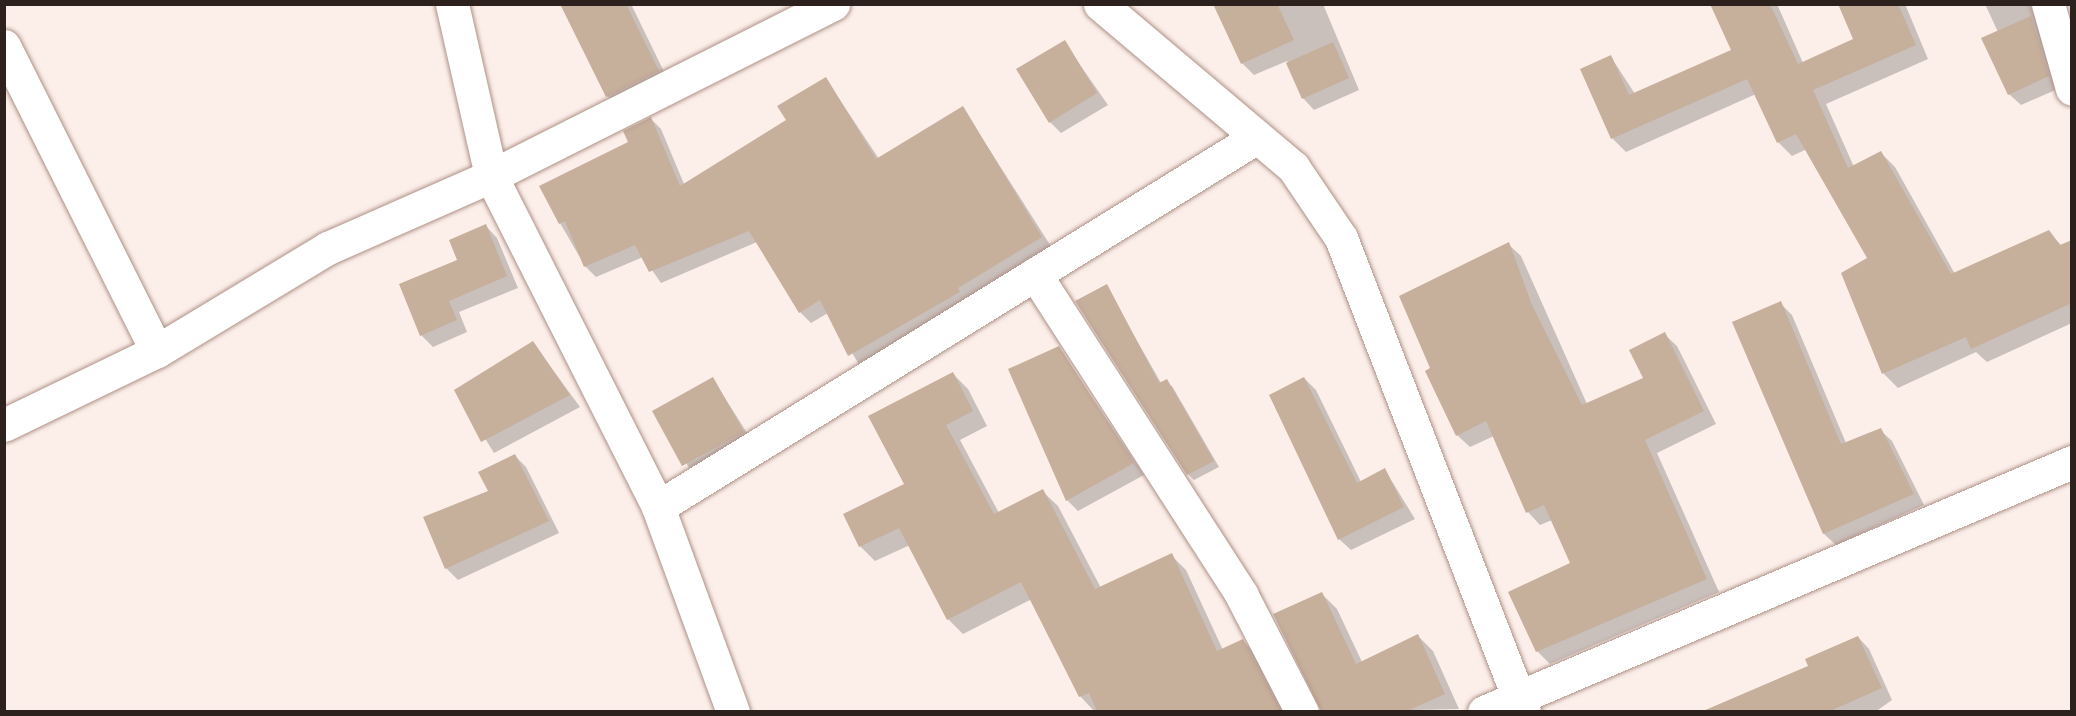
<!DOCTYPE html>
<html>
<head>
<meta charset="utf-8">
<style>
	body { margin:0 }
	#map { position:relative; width:2076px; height:716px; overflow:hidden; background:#fcefea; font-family:"Fira Sans",sans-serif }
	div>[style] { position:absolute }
	.shadow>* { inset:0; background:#0003 }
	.building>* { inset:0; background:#c6af9b }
	.roads { filter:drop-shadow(0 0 2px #ae9186) drop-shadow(0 0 2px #ae9186) }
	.minor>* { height:33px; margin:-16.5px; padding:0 16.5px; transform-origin:16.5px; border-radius:16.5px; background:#fff }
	span { translate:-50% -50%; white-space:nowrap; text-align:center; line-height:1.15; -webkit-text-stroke:5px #fcefea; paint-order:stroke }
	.frame { position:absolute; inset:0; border:6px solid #2c211c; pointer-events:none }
</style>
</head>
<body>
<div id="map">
	<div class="shadow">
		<i style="clip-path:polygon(569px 4px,631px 4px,669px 82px,619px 108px,607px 96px)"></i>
		<i style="clip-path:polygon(1215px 4px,1323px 4px,1359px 90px,1314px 110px,1303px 98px,1287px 61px,1254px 75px,1242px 63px)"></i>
		<i style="clip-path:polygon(1730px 4px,1777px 4px,1803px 63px,1855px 39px,1840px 4px,1905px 4px,1928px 59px,1826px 104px,1854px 167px,1881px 153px,1895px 167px,1955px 274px,2048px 232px,2062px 246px,2072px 241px,2072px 323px,1987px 362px,1976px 352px,1898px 388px,1884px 374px,1843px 274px,1869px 259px,1807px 149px,1792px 156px,1778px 142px,1756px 94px,1626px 152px,1612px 138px,1611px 57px,1635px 94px,1733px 50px)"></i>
		<i style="clip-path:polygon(1985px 4px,2030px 4px,2060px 88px,2021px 105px,2009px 94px,1998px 32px)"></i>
		<i style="clip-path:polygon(1064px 42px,1108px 105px,1061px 133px,1050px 122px)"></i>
		<i style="clip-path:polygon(826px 79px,879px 159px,963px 108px,1052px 248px,860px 366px,828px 313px,811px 323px,800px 312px,757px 242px,661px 283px,643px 257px,596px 277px,585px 266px,560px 223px,650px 118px,661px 129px,684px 184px,788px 121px)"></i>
		<i style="clip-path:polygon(486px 226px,497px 238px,518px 288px,459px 312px,467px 332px,433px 347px,421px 335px,459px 260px)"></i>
		<i style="clip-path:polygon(1508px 244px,1521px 256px,1587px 404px,1645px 379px,1664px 334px,1677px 346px,1716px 424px,1657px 453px,1719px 592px,1550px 664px,1537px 651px,1572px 564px,1552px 520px,1540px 525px,1528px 512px,1494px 436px,1470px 447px,1457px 435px,1432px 369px)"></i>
		<i style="clip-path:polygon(1106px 286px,1161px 383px,1172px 386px,1219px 467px,1194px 480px,1188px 474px,1077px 301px)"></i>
		<i style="clip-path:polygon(1780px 303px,1792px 315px,1846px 443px,1880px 430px,1892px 441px,1924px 505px,1836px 545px,1824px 534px)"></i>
		<i style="clip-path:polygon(533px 343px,580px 407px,494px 453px,456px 391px)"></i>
		<i style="clip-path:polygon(1059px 348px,1144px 475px,1078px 511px,1067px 500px)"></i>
		<i style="clip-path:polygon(953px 374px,968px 389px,987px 426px,960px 440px,999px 513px,1042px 491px,1058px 506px,1101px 588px,1171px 555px,1186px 570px,1223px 650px,1243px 641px,1258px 656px,1289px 712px,1095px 712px,1080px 696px,1032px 599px,963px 634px,948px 619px,910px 545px,875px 561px,860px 546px,906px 485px)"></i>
		<i style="clip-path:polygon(1304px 378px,1316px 390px,1361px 482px,1385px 470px,1415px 519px,1351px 550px,1339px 539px)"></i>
		<i style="clip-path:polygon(713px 379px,754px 444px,695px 477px,654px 412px)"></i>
		<i style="clip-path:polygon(515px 456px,526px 467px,559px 533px,458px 580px,446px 568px)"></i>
		<i style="clip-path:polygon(1322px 594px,1337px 609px,1362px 662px,1418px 636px,1433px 651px,1459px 709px,1322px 712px,1275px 615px)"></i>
		<i style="clip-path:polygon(1858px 637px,1869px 649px,1892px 700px,1875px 712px,1731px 712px,1727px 703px,1810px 667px)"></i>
	</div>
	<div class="building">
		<i style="clip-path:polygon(560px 4px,626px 4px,659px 71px,606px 97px)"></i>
		<i style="clip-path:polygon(1213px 4px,1277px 4px,1294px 40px,1241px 64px)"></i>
		<i style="clip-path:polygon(1710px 4px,1770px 4px,1798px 64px,1853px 39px,1838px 4px,1898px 4px,1916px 45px,1813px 90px,1848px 168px,1881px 151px,1951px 274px,2049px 230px,2060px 245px,2072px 240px,2072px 303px,1971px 349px,1966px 337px,1882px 374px,1841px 273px,1867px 258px,1796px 134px,1777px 143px,1747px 79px,1611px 139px,1580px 69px,1611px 55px,1629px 95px,1731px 50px)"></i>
		<i style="clip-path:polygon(2031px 16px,2049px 76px,2008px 95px,1981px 38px)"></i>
		<i style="clip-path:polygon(1065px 40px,1097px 93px,1049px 123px,1016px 69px)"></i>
		<i style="clip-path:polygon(1333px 42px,1349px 78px,1302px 99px,1286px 63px)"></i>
		<i style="clip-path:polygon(826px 77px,876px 159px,963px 106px,1042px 237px,958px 288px,960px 292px,848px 356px,820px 300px,799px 313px,749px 231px,649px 272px,635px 245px,584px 267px,565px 221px,559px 224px,539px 186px,628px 142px,623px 131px,651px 117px,680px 186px,786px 120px,777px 106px)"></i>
		<i style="clip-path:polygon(486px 224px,507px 276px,449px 301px,457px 320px,420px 336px,399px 284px,457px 260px,449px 240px)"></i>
		<i style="clip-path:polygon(1509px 242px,1532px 305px,1582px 405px,1643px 378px,1629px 350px,1665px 332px,1704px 411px,1645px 440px,1707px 579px,1536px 652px,1508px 592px,1570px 563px,1544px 505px,1526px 513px,1486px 421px,1456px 436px,1425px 371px,1430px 368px,1399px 296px)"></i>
		<i style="clip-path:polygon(1107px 284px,1159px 383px,1167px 379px,1214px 461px,1187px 475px,1075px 301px)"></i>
		<i style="clip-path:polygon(1781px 301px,1841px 444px,1881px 428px,1914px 494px,1823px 534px,1732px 322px)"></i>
		<i style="clip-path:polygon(533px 341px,570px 395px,481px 442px,454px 390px)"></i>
		<i style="clip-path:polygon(1059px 346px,1134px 463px,1066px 501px,1008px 369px)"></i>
		<i style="clip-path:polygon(953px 372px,973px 411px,946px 425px,994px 514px,1043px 489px,1095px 589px,1172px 553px,1217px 651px,1243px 639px,1281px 711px,1097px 711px,1089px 693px,1079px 697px,1021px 582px,947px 620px,899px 528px,859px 547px,843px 514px,904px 484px,868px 416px)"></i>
		<i style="clip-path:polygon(713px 377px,744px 432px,682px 466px,652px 411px)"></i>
		<i style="clip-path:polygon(1304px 377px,1357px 483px,1385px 468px,1404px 507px,1338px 540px,1269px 395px)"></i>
		<i style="clip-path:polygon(515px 454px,549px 521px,445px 569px,423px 517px,488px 491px,478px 472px)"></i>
		<i style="clip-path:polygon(1322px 592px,1356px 664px,1418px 634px,1445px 694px,1407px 711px,1321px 711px,1273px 614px)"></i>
		<i style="clip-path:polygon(1858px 636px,1882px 688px,1830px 711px,1703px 711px,1808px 666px,1805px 659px)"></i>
	</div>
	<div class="roads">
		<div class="minor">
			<i style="left:452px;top:4px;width:176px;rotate:77.2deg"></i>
			<i style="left:491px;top:176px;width:371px;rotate:63.2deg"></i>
			<i style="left:658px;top:507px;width:218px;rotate:69.9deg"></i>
			<i style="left:1100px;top:4px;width:253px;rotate:40.2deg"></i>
			<i style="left:1293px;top:167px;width:86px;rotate:55.9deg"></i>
			<i style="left:1341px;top:238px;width:508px;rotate:68.89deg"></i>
			<i style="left:2048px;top:4px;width:88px;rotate:74.2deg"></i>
			<i style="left:4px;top:46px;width:341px;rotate:63.4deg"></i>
			<i style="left:1035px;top:274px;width:381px;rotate:57.2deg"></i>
			<i style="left:1241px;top:594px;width:133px;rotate:62.7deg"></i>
			<i style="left:4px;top:425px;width:170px;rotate:-25.8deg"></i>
			<i style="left:157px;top:351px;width:200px;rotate:-31.1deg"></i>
			<i style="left:328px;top:248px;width:178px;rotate:-23.8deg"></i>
			<i style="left:491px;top:176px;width:383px;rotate:-26.7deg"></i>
			<i style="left:658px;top:507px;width:704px;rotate:-31.7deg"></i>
			<i style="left:1484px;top:712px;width:639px;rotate:-23.03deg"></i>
		</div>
	</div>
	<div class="frame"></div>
</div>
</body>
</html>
